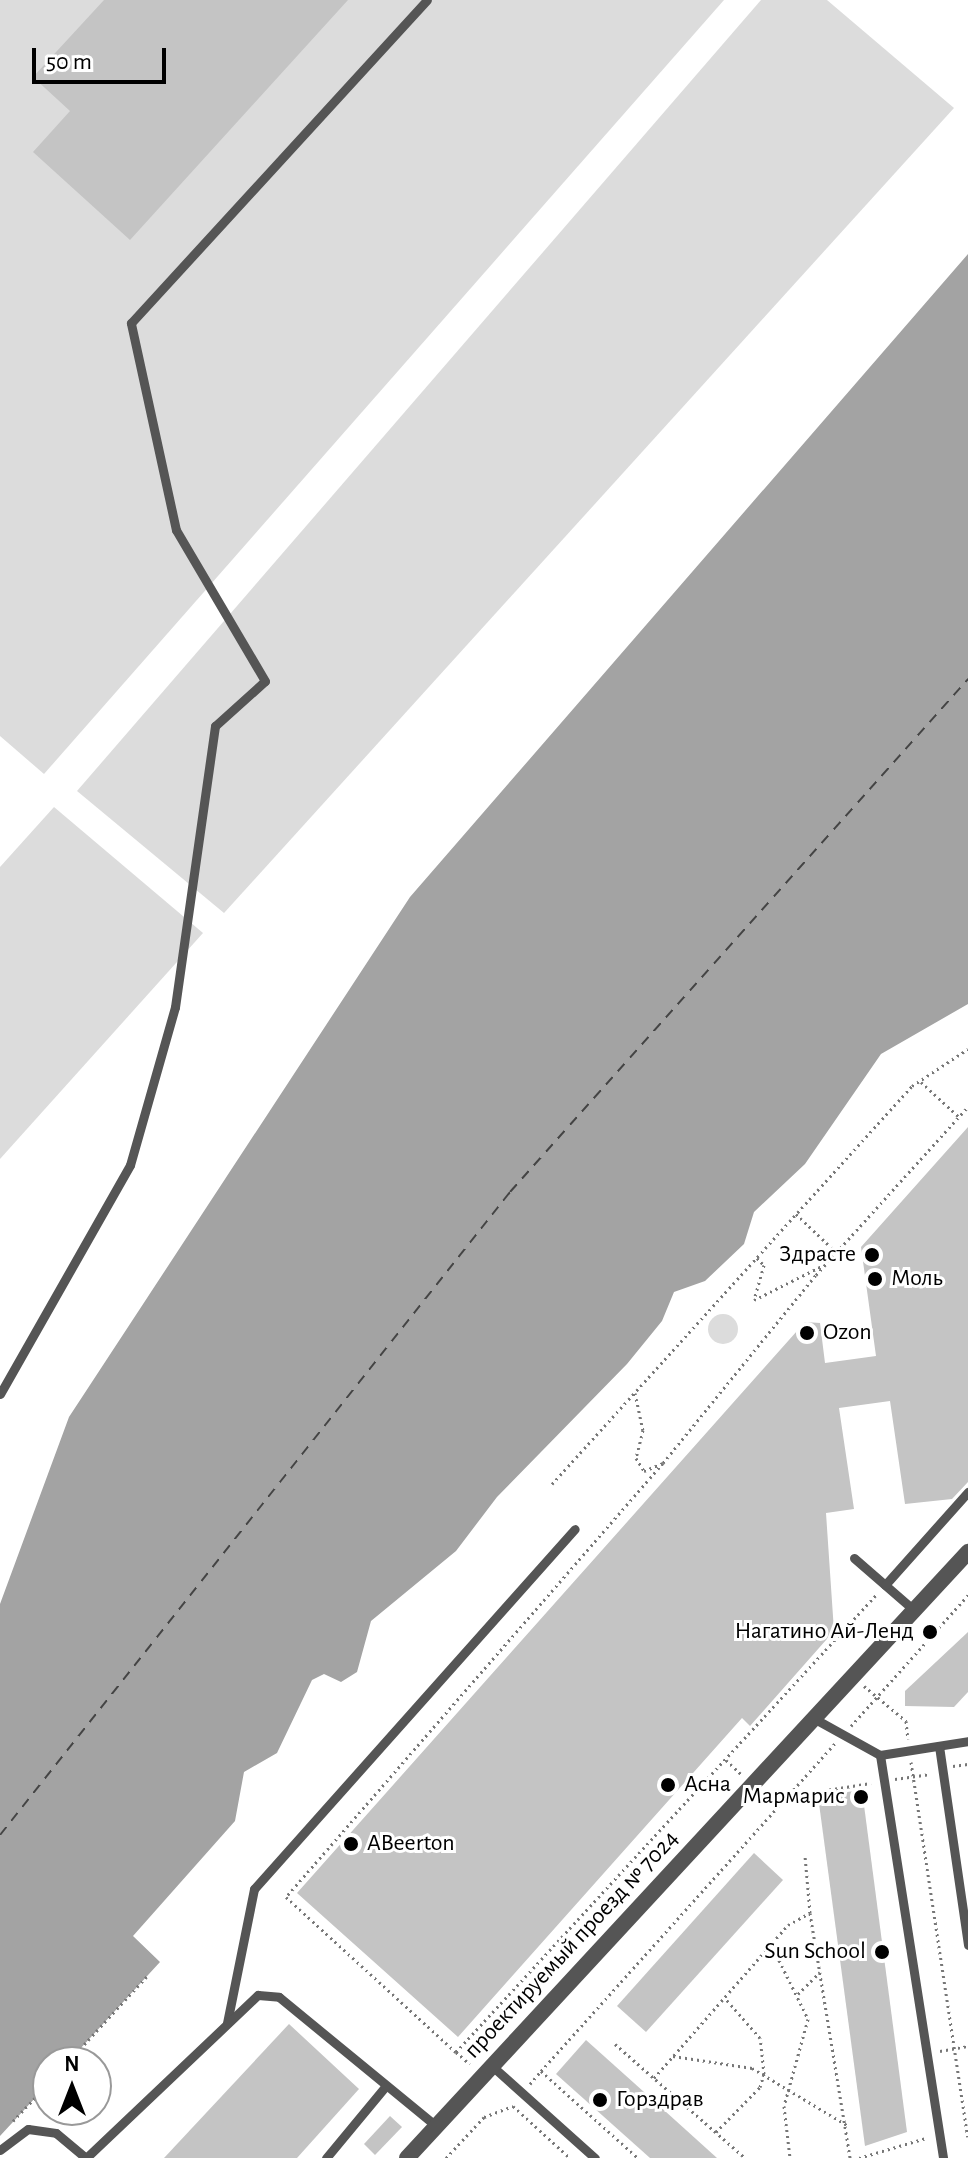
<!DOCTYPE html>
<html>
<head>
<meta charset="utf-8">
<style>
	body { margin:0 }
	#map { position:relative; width:968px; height:2158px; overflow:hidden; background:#fff; font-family:"Alegreya Sans",sans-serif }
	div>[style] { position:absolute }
	.green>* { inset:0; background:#dcdcdc }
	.round { border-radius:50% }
	.water>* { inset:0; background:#a3a3a3 }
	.ferry>* { height:2px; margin-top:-1px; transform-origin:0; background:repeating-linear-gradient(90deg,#444 0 10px,transparent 0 18px) }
	.building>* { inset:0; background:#c4c4c4 }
	.path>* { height:3px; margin-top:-1.5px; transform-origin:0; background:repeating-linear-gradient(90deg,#777 0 2px,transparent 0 6px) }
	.lane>* { height:9px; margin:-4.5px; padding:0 4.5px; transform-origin:4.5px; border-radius:4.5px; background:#555 }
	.street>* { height:16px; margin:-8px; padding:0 8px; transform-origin:8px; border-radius:8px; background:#555 }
	.dots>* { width:22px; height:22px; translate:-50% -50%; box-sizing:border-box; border:4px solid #fff; border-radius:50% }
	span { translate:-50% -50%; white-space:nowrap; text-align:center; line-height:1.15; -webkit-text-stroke:6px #fff; paint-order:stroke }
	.poi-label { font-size:24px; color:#000 }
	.right { translate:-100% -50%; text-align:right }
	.left { translate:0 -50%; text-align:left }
	.street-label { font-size:24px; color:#000 }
	.north { position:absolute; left:32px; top:2046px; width:80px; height:80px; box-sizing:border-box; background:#fff; border:2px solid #999; border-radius:50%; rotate:0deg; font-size:22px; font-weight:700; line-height:32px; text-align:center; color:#000 }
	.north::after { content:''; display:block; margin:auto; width:28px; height:36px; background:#000; clip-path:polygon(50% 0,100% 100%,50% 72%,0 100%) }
	.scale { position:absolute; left:32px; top:48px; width:134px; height:36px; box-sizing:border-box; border:4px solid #000; border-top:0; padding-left:10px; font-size:24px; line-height:28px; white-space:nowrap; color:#000; -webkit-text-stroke:6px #fff; paint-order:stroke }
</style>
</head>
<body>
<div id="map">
	<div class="green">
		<i style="clip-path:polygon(0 0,724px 0,44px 774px,0 736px)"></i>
		<i style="clip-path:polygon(761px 0,827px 0,954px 108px,224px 913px,77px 791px)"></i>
		<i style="clip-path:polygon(54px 807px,203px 933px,0 1159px,0 867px)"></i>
		<i class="round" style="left:708px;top:1314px;width:30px;height:30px"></i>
	</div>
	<div class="water">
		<i style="clip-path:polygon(968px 254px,968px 1004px,881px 1054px,805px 1164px,754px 1212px,744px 1244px,705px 1281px,674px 1292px,662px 1321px,627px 1364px,497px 1497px,456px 1551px,371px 1621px,357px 1672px,341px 1682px,324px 1674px,312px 1680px,277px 1753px,244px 1772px,235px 1821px,133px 1936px,160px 1962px,68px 2062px,48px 2062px,48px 2084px,0 2136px,0 1604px,69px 1417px,410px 897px)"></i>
	</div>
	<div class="ferry">
		<i style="left:0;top:1835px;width:821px;rotate:-51.58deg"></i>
		<i style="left:510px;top:1192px;width:688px;rotate:-48.24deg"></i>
	</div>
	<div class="building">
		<i style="clip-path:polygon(104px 0,348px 0,130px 240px,33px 152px,70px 111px,33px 77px)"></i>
		<i style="clip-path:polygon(968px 1127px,968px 1482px,952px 1499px,905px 1504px,890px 1401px,839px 1408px,854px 1509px,826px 1513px,834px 1631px,750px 1726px,742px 1718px,458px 2037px,297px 1893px,805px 1322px,820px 1323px,825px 1363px,876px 1356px,861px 1247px)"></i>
		<i style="clip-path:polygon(968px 1632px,968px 1692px,954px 1707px,905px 1706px,905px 1691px)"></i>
		<i style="clip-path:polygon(862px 1790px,907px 2132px,865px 2146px,818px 1796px)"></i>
		<i style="clip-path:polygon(754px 1853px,783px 1880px,646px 2032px,617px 2006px)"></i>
		<i style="clip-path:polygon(289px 2024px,359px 2089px,297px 2158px,164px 2158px)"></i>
		<i style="clip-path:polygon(586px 2040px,634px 2083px,717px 2158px,650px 2158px,556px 2074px)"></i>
		<i style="clip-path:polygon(390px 2116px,402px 2127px,375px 2155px,364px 2144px)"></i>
	</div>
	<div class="path">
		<i style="left:921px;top:1082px;width:52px;rotate:42.6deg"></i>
		<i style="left:796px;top:1214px;width:55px;rotate:43.5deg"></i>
		<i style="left:757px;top:1258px;width:10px;rotate:45deg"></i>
		<i style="left:764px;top:1265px;width:36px;rotate:106deg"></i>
		<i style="left:754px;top:1300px;width:78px;rotate:-26.6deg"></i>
		<i style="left:635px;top:1393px;width:38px;rotate:78deg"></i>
		<i style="left:643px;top:1430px;width:29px;rotate:104deg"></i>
		<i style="left:636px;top:1458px;width:15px;rotate:58deg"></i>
		<i style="left:644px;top:1471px;width:21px;rotate:-23deg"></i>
		<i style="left:663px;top:1463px;width:242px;rotate:-50.9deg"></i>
		<i style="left:816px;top:1275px;width:227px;rotate:-47.9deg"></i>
		<i style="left:663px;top:1463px;width:575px;rotate:130.98deg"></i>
		<i style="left:286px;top:1897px;width:230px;rotate:42.4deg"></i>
		<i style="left:456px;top:2052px;width:622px;rotate:-47.41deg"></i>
		<i style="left:552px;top:1484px;width:537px;rotate:-47.87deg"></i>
		<i style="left:912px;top:1086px;width:67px;rotate:-33.5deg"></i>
		<i style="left:864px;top:1686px;width:55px;rotate:39.8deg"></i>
		<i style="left:906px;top:1721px;width:18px;rotate:84deg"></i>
		<i style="left:851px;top:1726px;width:176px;rotate:-48.2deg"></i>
		<i style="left:726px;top:1760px;width:21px;rotate:43deg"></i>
		<i style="left:911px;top:1762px;width:379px;rotate:81.4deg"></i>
		<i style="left:953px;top:1766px;width:15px;rotate:-8deg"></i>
		<i style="left:895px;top:1779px;width:36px;rotate:-8deg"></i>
		<i style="left:765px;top:1795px;width:16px;rotate:40deg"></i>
		<i style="left:788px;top:1796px;width:84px;rotate:-8.9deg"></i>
		<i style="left:810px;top:1913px;width:248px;rotate:80.7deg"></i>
		<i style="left:771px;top:1944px;width:84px;rotate:63.7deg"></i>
		<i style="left:808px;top:2019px;width:90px;rotate:105.4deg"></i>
		<i style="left:784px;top:2106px;width:52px;rotate:83.4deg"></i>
		<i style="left:798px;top:1994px;width:31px;rotate:-45deg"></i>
		<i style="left:615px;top:2044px;width:173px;rotate:41.2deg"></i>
		<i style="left:940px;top:2051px;width:28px;rotate:-10deg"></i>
		<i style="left:456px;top:2052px;width:18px;rotate:41deg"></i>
		<i style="left:673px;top:2056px;width:80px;rotate:8.6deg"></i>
		<i style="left:752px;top:2068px;width:111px;rotate:31deg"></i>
		<i style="left:68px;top:2062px;width:118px;rotate:-47.4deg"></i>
		<i style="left:541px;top:2071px;width:440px;rotate:-48.1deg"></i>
		<i style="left:654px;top:2078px;width:203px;rotate:-48.8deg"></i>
		<i style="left:788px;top:1925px;width:25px;rotate:-29deg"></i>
		<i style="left:810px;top:1913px;width:57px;rotate:-95deg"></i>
		<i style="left:530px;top:2084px;width:17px;rotate:-50deg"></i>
		<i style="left:541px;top:2071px;width:130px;rotate:41.9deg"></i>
		<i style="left:13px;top:2121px;width:51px;rotate:-46.6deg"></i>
		<i style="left:716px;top:2132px;width:63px;rotate:-45.6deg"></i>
		<i style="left:760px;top:2087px;width:14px;rotate:-73deg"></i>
		<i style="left:764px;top:2074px;width:36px;rotate:-96deg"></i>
		<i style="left:760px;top:2038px;width:53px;rotate:-131.2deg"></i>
		<i style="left:446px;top:2158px;width:56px;rotate:-47.2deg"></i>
		<i style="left:484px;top:2117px;width:31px;rotate:-21deg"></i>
		<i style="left:513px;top:2106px;width:77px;rotate:42.4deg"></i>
		<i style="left:859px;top:2158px;width:70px;rotate:-16.6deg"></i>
	</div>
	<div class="lane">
		<i style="left:0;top:1394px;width:263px;rotate:-60.4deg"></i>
		<i style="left:130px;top:1165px;width:164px;rotate:-74.1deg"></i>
		<i style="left:175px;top:1007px;width:284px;rotate:-81.9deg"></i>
		<i style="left:215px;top:726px;width:67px;rotate:-42deg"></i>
		<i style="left:265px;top:681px;width:175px;rotate:-120.5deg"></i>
		<i style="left:176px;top:530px;width:212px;rotate:-102.3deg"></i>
		<i style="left:131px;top:323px;width:438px;rotate:-47.5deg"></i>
		<i style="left:854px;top:1558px;width:81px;rotate:41deg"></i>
		<i style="left:885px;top:1585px;width:125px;rotate:-48.3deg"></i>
		<i style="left:815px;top:1719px;width:74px;rotate:29deg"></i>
		<i style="left:880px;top:1755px;width:89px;rotate:-9deg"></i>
		<i style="left:939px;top:1746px;width:201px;rotate:81.7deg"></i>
		<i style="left:880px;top:1755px;width:408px;rotate:81.1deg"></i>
		<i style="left:227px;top:2023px;width:137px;rotate:-78.6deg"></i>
		<i style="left:254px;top:1889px;width:482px;rotate:-48.3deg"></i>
		<i style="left:492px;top:2066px;width:138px;rotate:41.8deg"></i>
		<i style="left:0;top:2150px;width:35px;rotate:-37deg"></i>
		<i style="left:28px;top:2129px;width:28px;rotate:8deg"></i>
		<i style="left:56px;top:2133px;width:39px;rotate:40deg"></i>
		<i style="left:86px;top:2158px;width:237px;rotate:-43.5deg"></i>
		<i style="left:258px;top:1995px;width:21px;rotate:5deg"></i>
		<i style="left:279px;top:1997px;width:203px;rotate:39.4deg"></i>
		<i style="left:326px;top:2158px;width:92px;rotate:-50.3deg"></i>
	</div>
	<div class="street">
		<i style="left:407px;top:2158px;width:826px;rotate:-47.21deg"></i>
	</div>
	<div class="dots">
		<i style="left:872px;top:1255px;background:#000"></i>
		<i style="left:875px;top:1279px;background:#000"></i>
		<i style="left:807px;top:1333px;background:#000"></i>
		<i style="left:930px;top:1632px;background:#000"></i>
		<i style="left:668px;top:1785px;background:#000"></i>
		<i style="left:861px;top:1797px;background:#000"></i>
		<i style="left:351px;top:1844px;background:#000"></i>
		<i style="left:882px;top:1952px;background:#000"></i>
		<i style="left:600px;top:2100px;background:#000"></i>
	</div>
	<div class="poi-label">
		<span class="right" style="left:856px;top:1255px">Здрасте</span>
		<span class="left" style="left:891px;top:1279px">Моль</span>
		<span class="left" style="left:823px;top:1333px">Ozon</span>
		<span class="right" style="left:914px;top:1632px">Нагатино Ай-Ленд</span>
		<span class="left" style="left:684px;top:1785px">Асна</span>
		<span class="right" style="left:845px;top:1797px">Мармарис</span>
		<span class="left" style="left:367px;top:1844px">ABeerton</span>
		<span class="right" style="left:866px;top:1952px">Sun School</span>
		<span class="left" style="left:616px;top:2100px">Горздрав</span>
	</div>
	<div class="street-label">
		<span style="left:572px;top:1945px;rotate:-47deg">проектируемый проезд № 7024</span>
	</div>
	<div class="north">N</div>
	<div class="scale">50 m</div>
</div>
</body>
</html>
